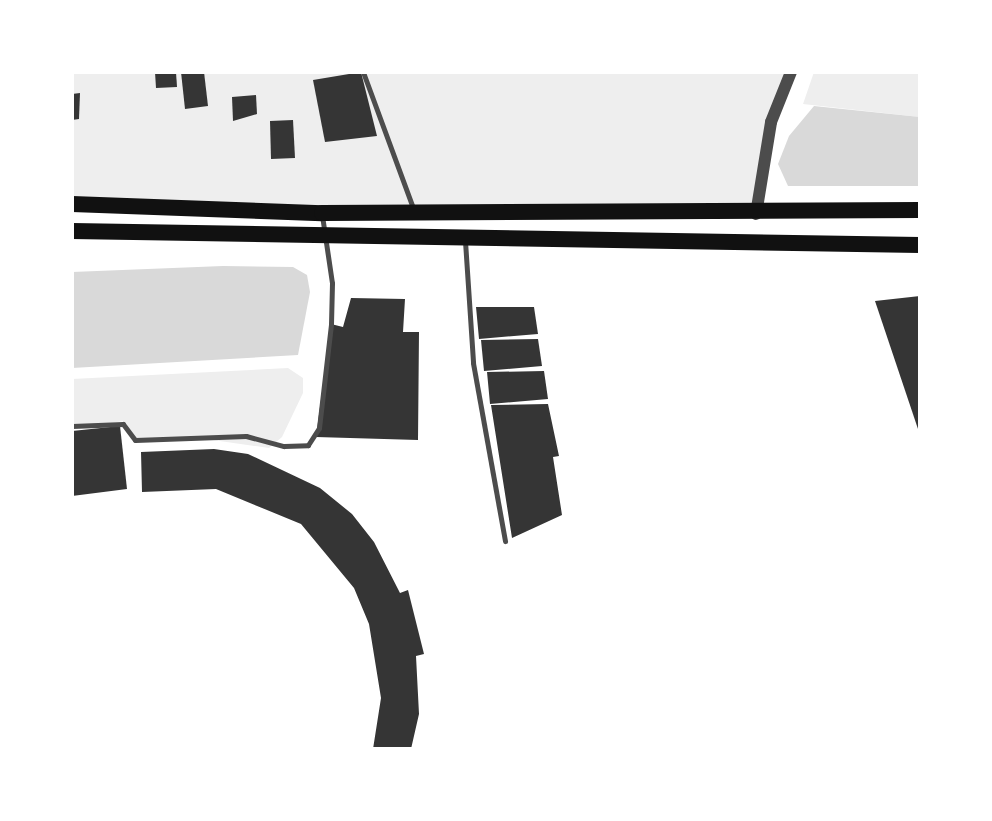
<!DOCTYPE html>
<html>
<head>
<meta charset="utf-8">
<style>
	body { margin:0 }
	#map { position:relative; width:992px; height:821px; overflow:hidden; background:#fff; font-family:"Roboto Serif",serif }
	div>[style] { position:absolute }
	.green>* { inset:0; background:#eee }
	.water>* { inset:0; background:#d9d9d9 }
	.building>* { inset:0; background:#353535 }
	.service>* { height:5px; margin:-2.5px; padding:0 2.5px; transform-origin:2.5px; border-radius:2.5px; background:#4c4c4c }
	.tertiary>* { height:12px; margin:-6px; padding:0 6px; transform-origin:6px; border-radius:6px; background:#4c4c4c }
	.trunk>* { height:16px; margin:-8px; padding:0 8px; transform-origin:8px; border-radius:8px; background:#111 }
	span { translate:-50% -50%; white-space:nowrap; text-align:center; line-height:1.15; -webkit-text-stroke:7px #fff; paint-order:stroke }
	.frame { position:absolute; inset:0; border:74px solid #fff; pointer-events:none }
</style>
</head>
<body>
<div id="map">
	<div class="green">
		<i style="clip-path:polygon(72px 72px,794px 72px,771px 122px,756px 214px,72px 204px)"></i>
		<i style="clip-path:polygon(814px 72px,920px 72px,920px 117px,803px 104px)"></i>
		<i style="clip-path:polygon(288px 368px,303px 378px,303px 393px,282px 437px,269px 448px,206px 439px,139px 441px,124px 421px,72px 428px,72px 379px)"></i>
	</div>
	<div class="water">
		<i style="clip-path:polygon(814px 106px,920px 117px,920px 186px,788px 186px,778px 164px,789px 136px)"></i>
		<i style="clip-path:polygon(223px 266px,293px 267px,307px 275px,310px 292px,298px 355px,72px 368px,72px 272px)"></i>
	</div>
	<div class="building">
		<i style="clip-path:polygon(155px 72px,176px 72px,177px 87px,156px 88px)"></i>
		<i style="clip-path:polygon(181px 72px,204px 72px,208px 106px,185px 109px)"></i>
		<i style="clip-path:polygon(361px 72px,377px 136px,325px 142px,313px 80px)"></i>
		<i style="clip-path:polygon(80px 93px,79px 119px,72px 120px,72px 94px)"></i>
		<i style="clip-path:polygon(256px 95px,257px 114px,233px 121px,232px 97px)"></i>
		<i style="clip-path:polygon(293px 120px,295px 158px,271px 159px,270px 121px)"></i>
		<i style="clip-path:polygon(920px 296px,920px 432px,919px 432px,875px 301px)"></i>
		<i style="clip-path:polygon(351px 298px,405px 299px,403px 332px,419px 332px,418px 440px,316px 437px,331px 324px,343px 327px)"></i>
		<i style="clip-path:polygon(476px 307px,534px 307px,538px 334px,479px 339px)"></i>
		<i style="clip-path:polygon(538px 339px,542px 366px,484px 371px,481px 340px)"></i>
		<i style="clip-path:polygon(544px 371px,548px 399px,490px 404px,487px 372px)"></i>
		<i style="clip-path:polygon(548px 404px,559px 456px,553px 457px,562px 515px,512px 538px,491px 405px)"></i>
		<i style="clip-path:polygon(120px 426px,127px 489px,72px 496px,72px 431px)"></i>
		<i style="clip-path:polygon(214px 449px,248px 454px,320px 488px,352px 514px,374px 542px,400px 593px,408px 590px,424px 654px,416px 656px,419px 714px,411px 749px,373px 749px,381px 698px,369px 624px,354px 588px,301px 524px,216px 489px,142px 492px,141px 452px)"></i>
	</div>
	<div class="service">
		<i style="left:363px;top:72px;width:145px;rotate:69.8deg"></i>
		<i style="left:465px;top:241px;width:122px;rotate:86.2deg"></i>
		<i style="left:473px;top:363px;width:181px;rotate:79.8deg"></i>
		<i style="left:72px;top:426px;width:51px;rotate:-2.2deg"></i>
		<i style="left:123px;top:424px;width:20px;rotate:53deg"></i>
		<i style="left:135px;top:440px;width:111px;rotate:-2.1deg"></i>
		<i style="left:246px;top:436px;width:39px;rotate:15deg"></i>
		<i style="left:284px;top:446px;width:24px;rotate:-2deg"></i>
		<i style="left:308px;top:445px;width:20px;rotate:-57deg"></i>
		<i style="left:319px;top:428px;width:105px;rotate:-83.4deg"></i>
		<i style="left:331px;top:324px;width:41px;rotate:-88.6deg"></i>
		<i style="left:332px;top:283px;width:69px;rotate:-98.4deg"></i>
	</div>
	<div class="tertiary">
		<i style="left:756px;top:214px;width:93px;rotate:-80.7deg"></i>
		<i style="left:771px;top:122px;width:54px;rotate:-68.2deg"></i>
	</div>
	<div class="trunk">
		<i style="left:72px;top:204px;width:250px;rotate:2.1deg"></i>
		<i style="left:322px;top:213px;width:598px;rotate:-0.29deg"></i>
		<i style="left:72px;top:231px;width:848px;rotate:0.95deg"></i>
	</div>
	<div class="frame"></div>
</div>
</body>
</html>
